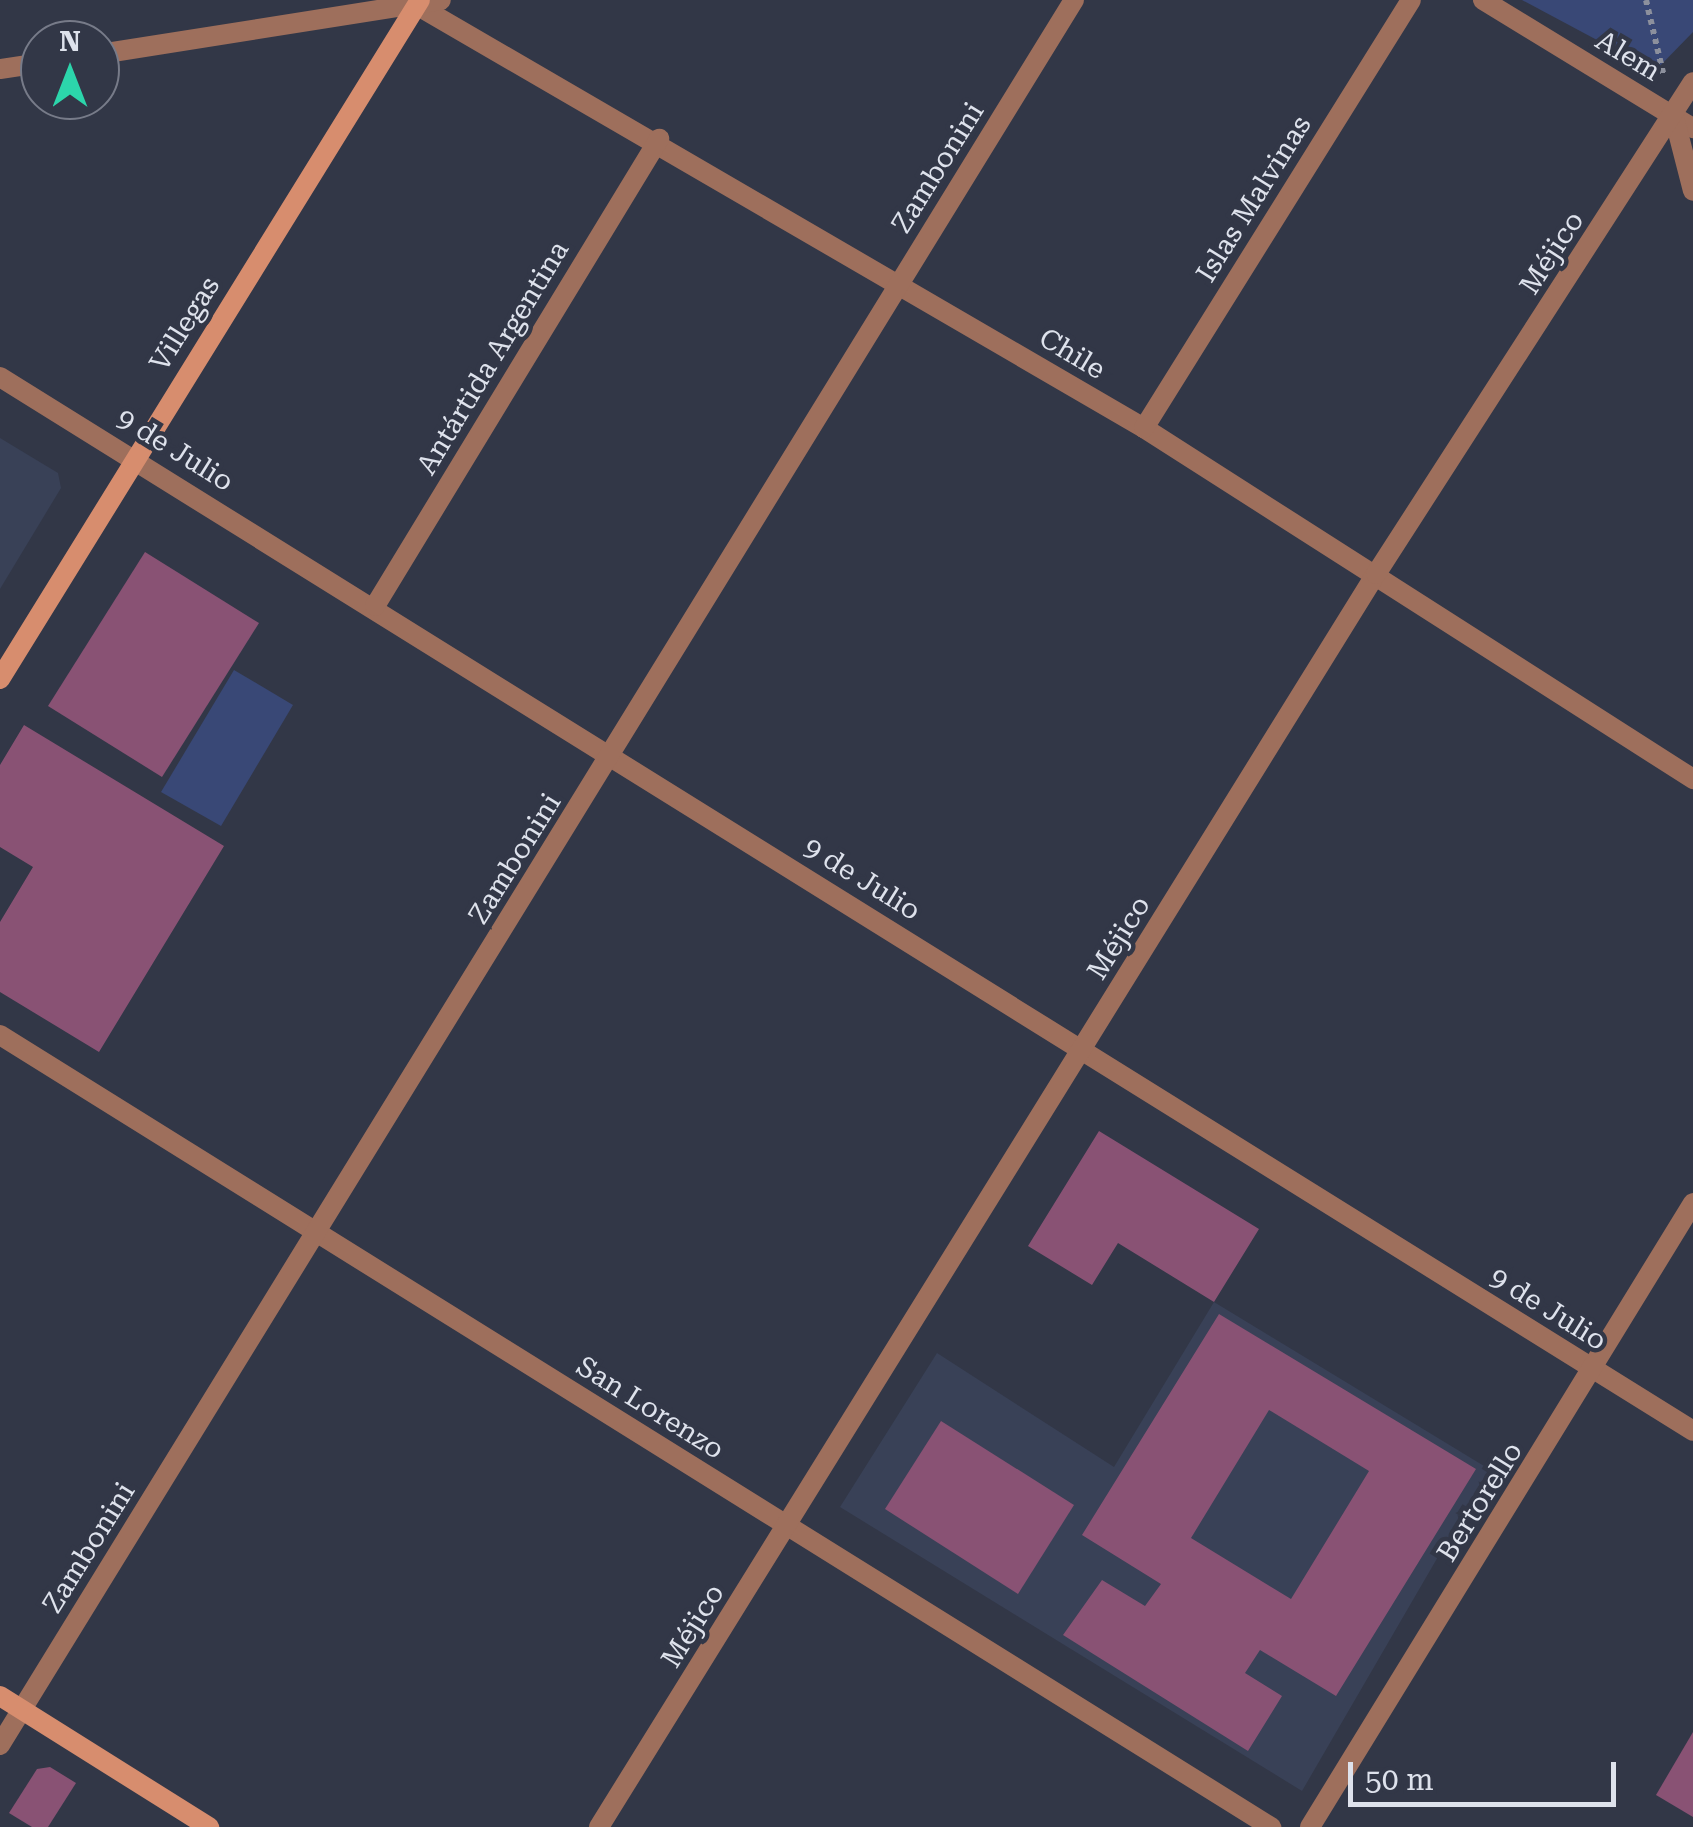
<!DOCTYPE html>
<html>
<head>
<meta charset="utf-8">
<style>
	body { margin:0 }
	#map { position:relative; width:1693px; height:1827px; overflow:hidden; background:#323747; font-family:"Roboto Serif",serif }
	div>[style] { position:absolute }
	.built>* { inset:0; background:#394157 }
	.green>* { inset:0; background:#394876 }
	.building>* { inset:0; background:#895274 }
	.path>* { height:6px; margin-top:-3px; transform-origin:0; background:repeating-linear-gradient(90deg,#8c909d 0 5px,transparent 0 10px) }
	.street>* { height:20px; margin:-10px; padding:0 10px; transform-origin:10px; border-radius:10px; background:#9e6f5c }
	.secondary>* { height:20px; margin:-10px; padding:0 10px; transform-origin:10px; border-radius:10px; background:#d78d6e }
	span { translate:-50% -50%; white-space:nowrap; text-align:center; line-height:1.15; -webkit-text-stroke:9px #323747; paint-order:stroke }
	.street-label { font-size:28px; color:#dee2ec }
	.north { position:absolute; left:20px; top:20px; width:100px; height:100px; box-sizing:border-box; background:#323747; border:2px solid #777b89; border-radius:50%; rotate:0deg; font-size:28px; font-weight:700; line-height:40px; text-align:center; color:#dee2ec }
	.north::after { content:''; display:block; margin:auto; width:35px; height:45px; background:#2cd5ab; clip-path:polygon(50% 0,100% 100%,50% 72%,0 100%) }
	.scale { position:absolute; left:1348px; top:1762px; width:268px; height:45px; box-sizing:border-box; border:5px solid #dee2ec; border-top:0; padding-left:12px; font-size:30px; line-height:35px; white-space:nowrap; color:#dee2ec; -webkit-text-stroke:8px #323747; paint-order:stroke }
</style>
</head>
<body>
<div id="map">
	<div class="built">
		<i style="clip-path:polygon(0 438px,58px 473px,61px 488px,0 589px)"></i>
		<i style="clip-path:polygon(1214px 1302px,1489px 1469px,1302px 1791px,840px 1507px,937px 1353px,1114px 1467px)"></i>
	</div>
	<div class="green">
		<i style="clip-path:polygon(1522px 0,1693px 0,1693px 32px,1655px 71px)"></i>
		<i style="clip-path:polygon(234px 670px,293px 705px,221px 826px,161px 792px)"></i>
	</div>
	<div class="building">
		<i style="clip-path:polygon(145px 552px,259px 623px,162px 777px,48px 706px)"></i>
		<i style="clip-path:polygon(24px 725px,224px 846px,99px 1052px,0 992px,0 922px,33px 867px,0 847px,0 765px)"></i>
		<i style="clip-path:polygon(1099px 1131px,1259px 1229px,1214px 1302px,1118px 1243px,1092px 1285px,1028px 1246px)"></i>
		<i style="clip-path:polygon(evenodd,1219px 1314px,1476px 1469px,1336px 1696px,1260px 1650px,1245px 1673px,1282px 1696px,1248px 1751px,1063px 1635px,1102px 1580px,1145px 1606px,1161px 1584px,1082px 1535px,1219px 1314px,1269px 1410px,1369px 1471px,1291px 1599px,1191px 1538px,1269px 1410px)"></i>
		<i style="clip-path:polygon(941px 1421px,1074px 1505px,1018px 1594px,885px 1509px)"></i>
		<i style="clip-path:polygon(1693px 1732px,1693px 1817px,1656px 1795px)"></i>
		<i style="clip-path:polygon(50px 1767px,76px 1783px,48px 1827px,32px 1827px,9px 1813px,37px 1769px)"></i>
	</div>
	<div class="path">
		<i style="left:1646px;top:0;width:79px;rotate:76.8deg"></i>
	</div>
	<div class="street">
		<i style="left:408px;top:0;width:851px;rotate:30.18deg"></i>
		<i style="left:1144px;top:428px;width:652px;rotate:32.59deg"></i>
		<i style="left:1483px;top:0;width:246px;rotate:31.4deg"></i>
		<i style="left:100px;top:54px;width:345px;rotate:-9deg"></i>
		<i style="left:0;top:69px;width:40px;rotate:-8.5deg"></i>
		<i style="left:1674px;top:117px;width:76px;rotate:75.6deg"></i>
		<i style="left:0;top:377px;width:1994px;rotate:31.9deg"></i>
		<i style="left:1144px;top:428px;width:504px;rotate:-58.04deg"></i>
		<i style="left:375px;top:606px;width:547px;rotate:-58.69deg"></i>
		<i style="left:0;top:1035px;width:1498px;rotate:31.93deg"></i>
		<i style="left:0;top:1745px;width:2049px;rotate:-58.39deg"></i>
		<i style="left:599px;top:1827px;width:1474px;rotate:-58.2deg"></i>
		<i style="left:1376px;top:574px;width:585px;rotate:-57.21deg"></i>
		<i style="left:1310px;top:1827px;width:732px;rotate:-58.46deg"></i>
	</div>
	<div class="secondary">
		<i style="left:0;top:679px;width:798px;rotate:-58.26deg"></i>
		<i style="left:0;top:1696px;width:247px;rotate:32.1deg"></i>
	</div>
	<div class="street-label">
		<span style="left:1628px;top:56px;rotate:31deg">Alem</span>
		<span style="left:938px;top:168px;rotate:-58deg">Zambonini</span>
		<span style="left:1254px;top:199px;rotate:-58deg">Islas Malvinas</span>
		<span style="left:1552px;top:253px;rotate:-57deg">Méjico</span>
		<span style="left:185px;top:324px;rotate:-58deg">Villegas</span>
		<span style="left:1072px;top:354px;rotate:31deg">Chile</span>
		<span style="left:493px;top:358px;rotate:-59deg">Antártida Argentina</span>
		<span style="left:175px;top:450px;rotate:32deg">9 de Julio</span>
		<span style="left:515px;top:859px;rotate:-58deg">Zambonini</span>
		<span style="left:862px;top:879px;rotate:32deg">9 de Julio</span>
		<span style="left:1119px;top:938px;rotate:-58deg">Méjico</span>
		<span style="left:1548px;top:1309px;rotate:32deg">9 de Julio</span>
		<span style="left:650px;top:1408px;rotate:32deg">San Lorenzo</span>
		<span style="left:1480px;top:1502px;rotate:-58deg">Bertorello</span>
		<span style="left:89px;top:1548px;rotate:-58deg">Zambonini</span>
		<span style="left:693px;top:1626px;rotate:-58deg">Méjico</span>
	</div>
	<div class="north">N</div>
	<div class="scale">50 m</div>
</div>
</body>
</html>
